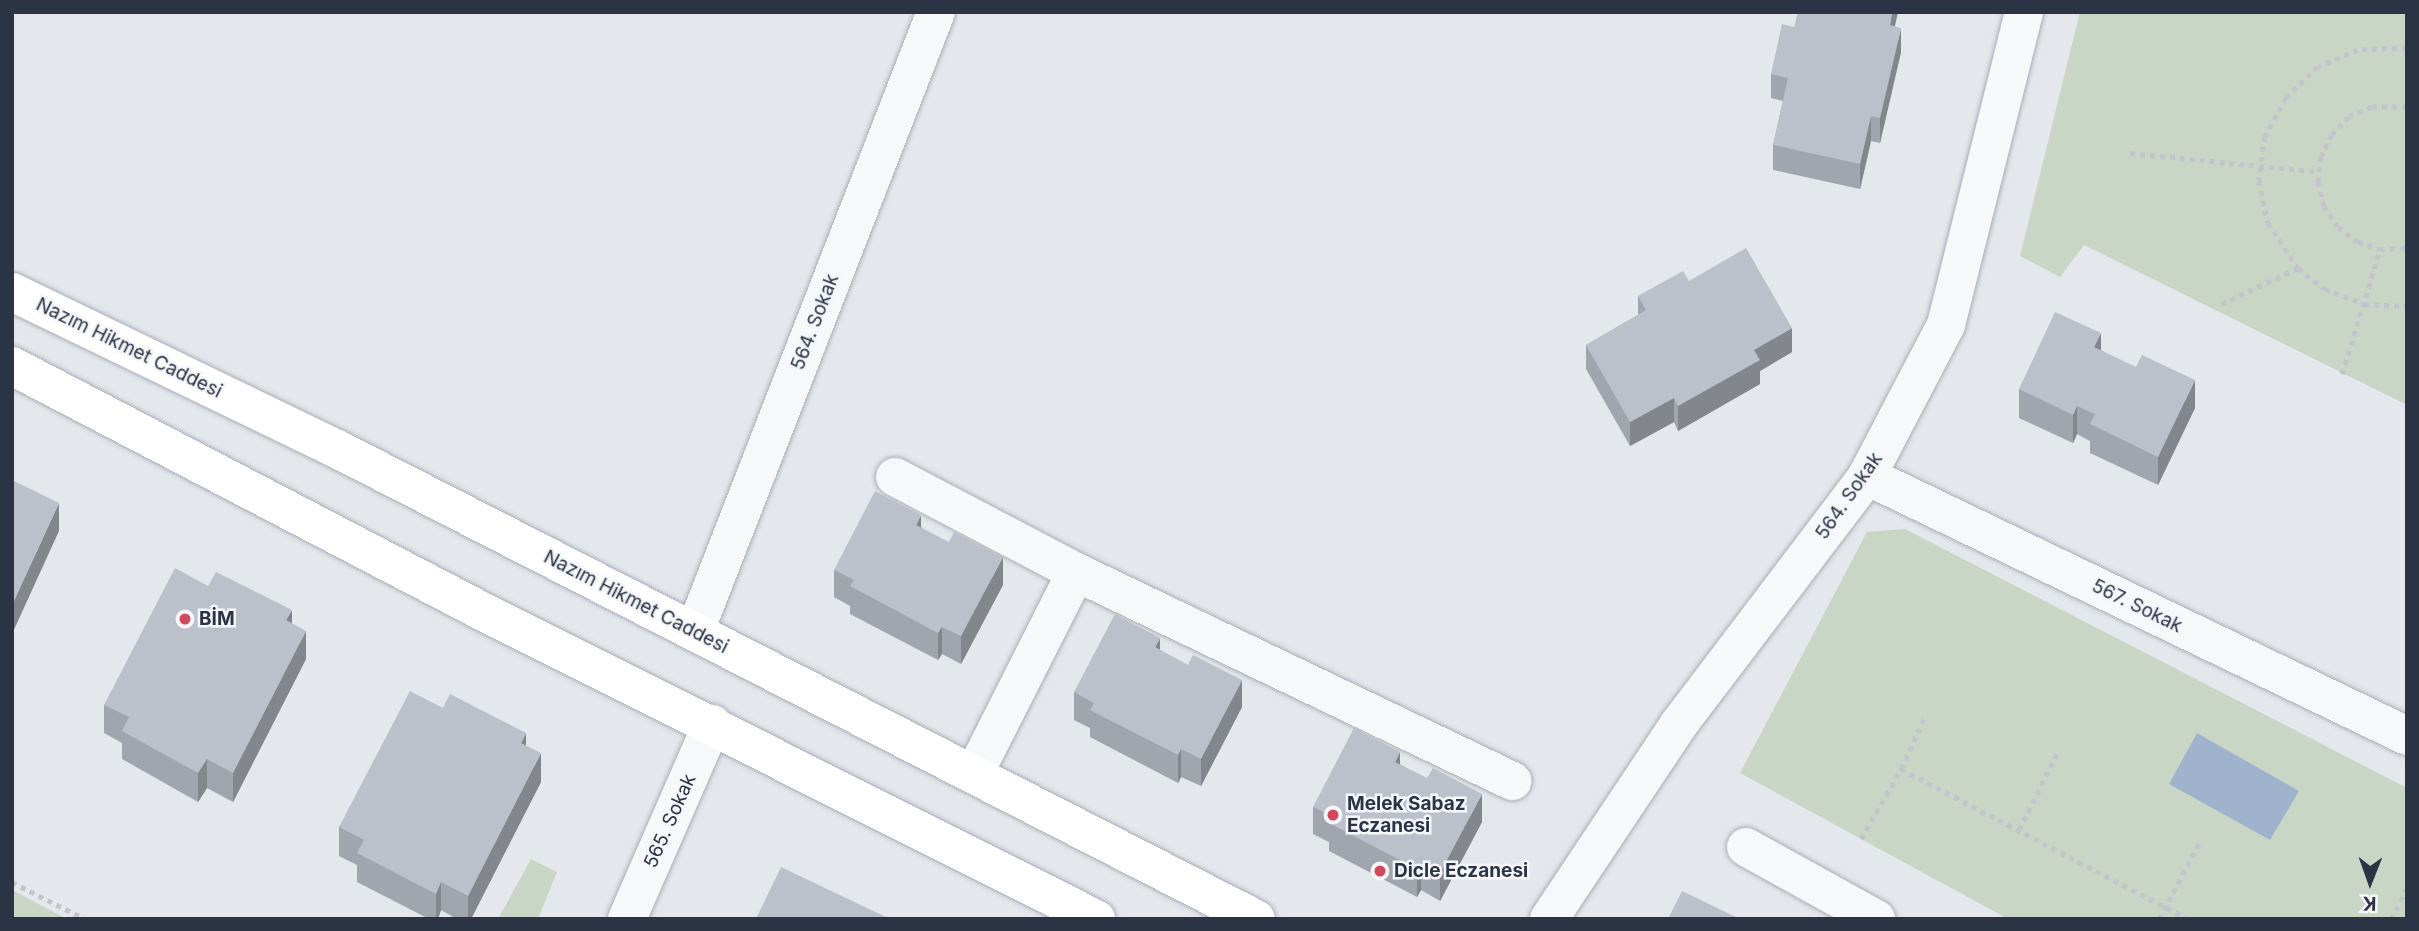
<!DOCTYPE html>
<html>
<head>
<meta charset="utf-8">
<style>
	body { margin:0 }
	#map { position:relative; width:2419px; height:931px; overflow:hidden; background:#e4e7ec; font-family:Inter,sans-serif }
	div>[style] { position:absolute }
	.green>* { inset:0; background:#c9d6c5 }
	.water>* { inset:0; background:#9fb4cc }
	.path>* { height:4.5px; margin-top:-2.25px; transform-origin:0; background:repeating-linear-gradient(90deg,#c2c5cb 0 5px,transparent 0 10px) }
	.roads { filter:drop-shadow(0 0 2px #a9aeb7) drop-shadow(0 0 2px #a9aeb7) }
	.minor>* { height:38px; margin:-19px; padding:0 19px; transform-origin:19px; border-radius:19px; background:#f7f8fa }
	.major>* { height:38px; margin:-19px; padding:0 19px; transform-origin:19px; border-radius:19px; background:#fff }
	.wall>* { inset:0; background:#a1a5ae }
	.shaded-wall>* { inset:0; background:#83868d }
	.building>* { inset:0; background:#bbc0ca }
	.dots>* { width:19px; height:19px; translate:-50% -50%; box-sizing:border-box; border:4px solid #f4f6f9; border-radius:50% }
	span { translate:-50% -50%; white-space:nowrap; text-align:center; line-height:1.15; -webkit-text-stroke:5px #f4f6f9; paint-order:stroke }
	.street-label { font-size:19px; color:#2b3445 }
	.poi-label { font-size:19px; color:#2b3445; font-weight:700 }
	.left { translate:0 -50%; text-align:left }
	.frame { position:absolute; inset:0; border:14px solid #2b3445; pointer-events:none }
	.north { position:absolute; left:2335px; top:847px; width:70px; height:70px; -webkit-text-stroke:5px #f4f6f9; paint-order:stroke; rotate:181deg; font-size:19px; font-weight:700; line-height:28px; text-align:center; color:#2b3445 }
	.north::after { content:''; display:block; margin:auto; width:24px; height:32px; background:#2b3445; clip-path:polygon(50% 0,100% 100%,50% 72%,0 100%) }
</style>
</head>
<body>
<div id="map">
	<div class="green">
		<i style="clip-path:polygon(2080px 12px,2407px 12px,2407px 405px,2084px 245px,2060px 277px,2020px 256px)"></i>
		<i style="clip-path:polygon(1905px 529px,2407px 788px,2407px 919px,2008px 919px,1740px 773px,1867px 532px)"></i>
		<i style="clip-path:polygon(531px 859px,557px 872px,538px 919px,498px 919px)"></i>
		<i style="clip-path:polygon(12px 890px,67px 919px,12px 919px)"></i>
	</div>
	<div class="water">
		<i style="clip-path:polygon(2197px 733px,2299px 791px,2270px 840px,2169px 784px)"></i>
	</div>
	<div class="path">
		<i style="left:2407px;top:48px;width:49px;rotate:177.7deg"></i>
		<i style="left:2358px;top:50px;width:43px;rotate:157deg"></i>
		<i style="left:2318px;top:67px;width:45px;rotate:135.9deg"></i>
		<i style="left:2286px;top:98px;width:44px;rotate:118.3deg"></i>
		<i style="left:2265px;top:137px;width:44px;rotate:97.8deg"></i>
		<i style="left:2259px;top:181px;width:43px;rotate:77.9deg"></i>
		<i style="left:2268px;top:223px;width:54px;rotate:56.3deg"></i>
		<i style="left:2298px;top:268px;width:34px;rotate:38deg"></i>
		<i style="left:2325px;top:289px;width:42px;rotate:21deg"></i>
		<i style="left:2364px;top:304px;width:43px;rotate:2.7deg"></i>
		<i style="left:2407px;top:107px;width:35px;rotate:180deg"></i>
		<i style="left:2372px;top:107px;width:25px;rotate:157deg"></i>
		<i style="left:2349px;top:117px;width:25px;rotate:133deg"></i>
		<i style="left:2332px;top:135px;width:25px;rotate:117deg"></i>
		<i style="left:2321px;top:157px;width:25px;rotate:97deg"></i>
		<i style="left:2318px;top:182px;width:25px;rotate:76deg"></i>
		<i style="left:2324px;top:206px;width:25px;rotate:56deg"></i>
		<i style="left:2338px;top:227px;width:25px;rotate:37deg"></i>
		<i style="left:2358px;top:242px;width:23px;rotate:18deg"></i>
		<i style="left:2380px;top:249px;width:27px;rotate:-2deg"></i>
		<i style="left:2130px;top:153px;width:190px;rotate:5.7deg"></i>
		<i style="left:2221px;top:304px;width:85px;rotate:-25.1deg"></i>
		<i style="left:2342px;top:374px;width:131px;rotate:-73.1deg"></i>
		<i style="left:1901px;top:769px;width:58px;rotate:-65.6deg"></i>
		<i style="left:2019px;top:830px;width:86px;rotate:-63.7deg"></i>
		<i style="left:1861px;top:839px;width:81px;rotate:-60.3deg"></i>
		<i style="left:1901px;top:769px;width:324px;rotate:27.6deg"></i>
		<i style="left:12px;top:882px;width:82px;rotate:26.9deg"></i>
		<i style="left:2159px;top:919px;width:86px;rotate:-62.2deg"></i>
		<i style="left:2391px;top:919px;width:34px;rotate:-62deg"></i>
	</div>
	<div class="roads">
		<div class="minor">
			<i style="left:1867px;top:476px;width:599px;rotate:25.71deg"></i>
			<i style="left:895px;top:477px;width:204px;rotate:27.7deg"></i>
			<i style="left:1076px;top:572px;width:484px;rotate:25.6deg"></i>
			<i style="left:695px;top:631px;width:664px;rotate:-68.73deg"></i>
			<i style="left:974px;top:774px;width:226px;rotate:-63.2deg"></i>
			<i style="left:1746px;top:847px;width:149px;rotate:29deg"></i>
			<i style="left:627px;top:919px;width:213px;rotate:-66.4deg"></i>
			<i style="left:1549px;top:919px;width:234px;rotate:-56.3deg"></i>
			<i style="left:1679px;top:724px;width:311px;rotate:-52.8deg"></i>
			<i style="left:1867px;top:476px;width:170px;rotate:-62.4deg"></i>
			<i style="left:1946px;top:325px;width:323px;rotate:-76deg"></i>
		</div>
		<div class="major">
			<i style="left:12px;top:292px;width:361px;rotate:25.8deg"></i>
			<i style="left:337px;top:449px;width:1032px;rotate:27.09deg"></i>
			<i style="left:12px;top:366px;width:521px;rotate:27.55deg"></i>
			<i style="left:474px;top:607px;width:696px;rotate:26.64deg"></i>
		</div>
	</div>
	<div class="wall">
		<i style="clip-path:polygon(1895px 26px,1901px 52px,1880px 143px,1871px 141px,1860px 189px,1773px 170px,1773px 145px,1783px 101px,1771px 98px,1771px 74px,1794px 27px)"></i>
		<i style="clip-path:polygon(1689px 281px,1792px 352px,1760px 371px,1760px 384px,1678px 431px,1674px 422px,1630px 446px,1586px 369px,1586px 345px,1638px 315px,1638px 296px)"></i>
		<i style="clip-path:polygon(2101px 350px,2195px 408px,2158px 485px,2090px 453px,2090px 441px,2077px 434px,2073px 443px,2019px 418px,2019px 389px)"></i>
		<i style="clip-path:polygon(921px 527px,1003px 585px,961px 664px,942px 654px,938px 660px,850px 614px,850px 606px,834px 597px,834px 570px)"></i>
		<i style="clip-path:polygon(208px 586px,292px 623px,306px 659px,233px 802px,207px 788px,198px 802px,122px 759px,122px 743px,104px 733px,104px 705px)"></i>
		<i style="clip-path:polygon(1160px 650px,1242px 707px,1201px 786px,1181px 777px,1178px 783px,1090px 737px,1090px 728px,1074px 720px,1074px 692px)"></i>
		<i style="clip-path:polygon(443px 708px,526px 746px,541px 782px,471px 919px,457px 919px,441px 910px,438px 919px,429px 919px,357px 882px,357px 865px,339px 856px,339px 827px)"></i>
		<i style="clip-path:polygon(1400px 764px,1482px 822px,1440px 901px,1421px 890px,1417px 897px,1329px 851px,1329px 842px,1313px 834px,1313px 807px)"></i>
	</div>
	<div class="shaded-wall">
		<i style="clip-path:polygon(1892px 12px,1898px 12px,1890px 49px,1890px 25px)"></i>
		<i style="clip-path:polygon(1901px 28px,1901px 52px,1880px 143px,1880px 118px)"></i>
		<i style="clip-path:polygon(1871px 116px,1871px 141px,1860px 189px,1860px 164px)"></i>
		<i style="clip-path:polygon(1792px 328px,1792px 352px,1760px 371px,1760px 384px,1678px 431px,1678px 406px,1754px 350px)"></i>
		<i style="clip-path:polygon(2101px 333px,2101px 361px,2094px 347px)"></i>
		<i style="clip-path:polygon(2195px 380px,2195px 408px,2158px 485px,2158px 457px)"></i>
		<i style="clip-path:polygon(1674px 398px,1674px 422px,1630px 446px,1630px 422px)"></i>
		<i style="clip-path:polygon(2077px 406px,2077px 434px,2073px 443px,2073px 415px)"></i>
		<i style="clip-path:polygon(59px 503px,59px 531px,12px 634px,12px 605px)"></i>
		<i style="clip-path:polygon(921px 515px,921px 543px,916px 525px)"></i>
		<i style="clip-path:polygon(1003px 557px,1003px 585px,961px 664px,961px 636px)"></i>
		<i style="clip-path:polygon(292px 610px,292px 639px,286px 620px)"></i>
		<i style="clip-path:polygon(942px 627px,942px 654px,938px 660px,938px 633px)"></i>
		<i style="clip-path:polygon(306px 631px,306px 659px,233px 802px,233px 773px)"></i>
		<i style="clip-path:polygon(1160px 638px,1160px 665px,1155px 647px)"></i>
		<i style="clip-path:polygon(1242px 680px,1242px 707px,1201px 786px,1201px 759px)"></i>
		<i style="clip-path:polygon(526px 733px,526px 761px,521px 743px)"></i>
		<i style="clip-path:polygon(1181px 749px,1181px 777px,1178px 783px,1178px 755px)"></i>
		<i style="clip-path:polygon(1400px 752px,1400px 779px,1395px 762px)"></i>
		<i style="clip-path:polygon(541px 753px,541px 782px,471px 919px,468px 919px,468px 896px)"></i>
		<i style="clip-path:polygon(207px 759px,207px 788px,198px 802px,198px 773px)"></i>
		<i style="clip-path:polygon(1482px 794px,1482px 822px,1440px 901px,1440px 873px)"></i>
		<i style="clip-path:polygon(1421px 863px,1421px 890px,1417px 897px,1417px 869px)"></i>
		<i style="clip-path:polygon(441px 882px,441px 910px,438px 919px,436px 919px,436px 894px)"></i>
	</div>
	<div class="building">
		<i style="clip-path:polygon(1798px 12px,1892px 12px,1890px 25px,1901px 28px,1880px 118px,1871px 116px,1860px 164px,1773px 145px,1788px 78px,1771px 74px,1782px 24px,1794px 27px)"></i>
		<i style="clip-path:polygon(1746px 248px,1792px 328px,1754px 350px,1760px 360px,1678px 406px,1674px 398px,1630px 422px,1586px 345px,1646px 310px,1638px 296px,1683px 271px,1689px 281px)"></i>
		<i style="clip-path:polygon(2055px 312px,2101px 333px,2094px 347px,2136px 367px,2142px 355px,2195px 380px,2158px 457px,2090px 424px,2095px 414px,2077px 406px,2073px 415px,2019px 389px)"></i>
		<i style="clip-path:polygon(12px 480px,59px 503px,12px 605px)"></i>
		<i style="clip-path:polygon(875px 491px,921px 515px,916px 525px,949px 542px,954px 532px,1003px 557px,961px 636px,942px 627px,938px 633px,850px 586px,854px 580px,834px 570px)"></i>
		<i style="clip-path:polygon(175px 568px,208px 586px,216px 572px,292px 610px,286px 620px,306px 631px,233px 773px,207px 759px,198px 773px,122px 731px,129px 717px,104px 705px)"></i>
		<i style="clip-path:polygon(1115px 614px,1160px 638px,1155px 647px,1188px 665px,1193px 655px,1242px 680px,1201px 759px,1181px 749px,1178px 755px,1090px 710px,1094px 703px,1074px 692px)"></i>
		<i style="clip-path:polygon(410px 691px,443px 708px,450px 694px,526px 733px,521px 743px,541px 753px,468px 896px,441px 882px,436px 894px,357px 853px,364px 840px,339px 827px)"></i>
		<i style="clip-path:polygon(1354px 728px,1400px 752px,1395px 762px,1427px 778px,1433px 768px,1482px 794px,1440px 873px,1421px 863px,1417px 869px,1329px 823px,1333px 817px,1313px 807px)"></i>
		<i style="clip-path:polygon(781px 867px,890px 919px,756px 919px)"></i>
		<i style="clip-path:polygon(1682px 891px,1740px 919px,1668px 919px)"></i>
	</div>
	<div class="dots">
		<i style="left:185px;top:619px;background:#d1495b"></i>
		<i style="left:1333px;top:815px;background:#d1495b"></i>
		<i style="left:1380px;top:871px;background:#d1495b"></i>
	</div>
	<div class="street-label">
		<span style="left:815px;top:322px;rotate:-69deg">564. Sokak</span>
		<span style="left:129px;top:348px;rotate:26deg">Nazım Hikmet Caddesi</span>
		<span style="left:1849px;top:496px;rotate:-55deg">564. Sokak</span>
		<span style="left:636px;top:602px;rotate:27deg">Nazım Hikmet Caddesi</span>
		<span style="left:2137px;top:606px;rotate:26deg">567. Sokak</span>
		<span style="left:670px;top:821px;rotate:-66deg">565. Sokak</span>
	</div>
	<div class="poi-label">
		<span class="left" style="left:199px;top:619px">BİM</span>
		<span class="left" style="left:1347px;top:815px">Melek Sabaz<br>Eczanesi</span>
		<span class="left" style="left:1394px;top:871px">Dicle Eczanesi</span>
	</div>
	<div class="frame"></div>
	<div class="north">K</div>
</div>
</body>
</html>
